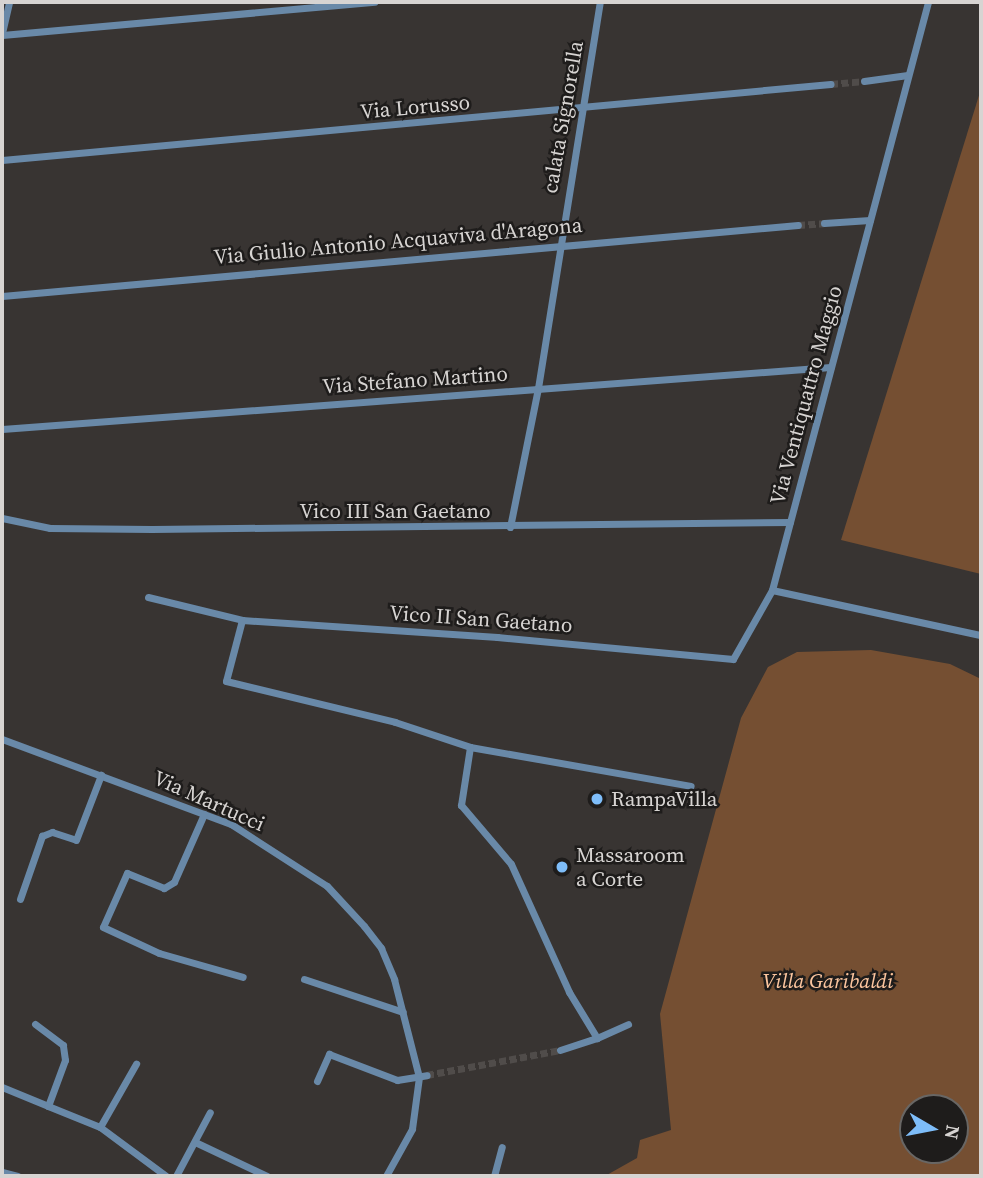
<!DOCTYPE html>
<html>
<head>
<meta charset="utf-8">
<style>
	body { margin:0 }
	#map { position:relative; width:983px; height:1178px; overflow:hidden; background:#383432; font-family:"Source Serif 4",serif }
	div>[style] { position:absolute }
	.green>* { inset:0; background:#754f32 }
	.street-tunnel>* { height:7px; margin-top:-3.5px; transform-origin:0; background:repeating-linear-gradient(90deg,#504c4a 0 7px,transparent 0 10.5px) }
	.street>* { height:7px; margin:-3.5px; padding:0 3.5px; transform-origin:3.5px; border-radius:3.5px; background:#6989a8 }
	.dots>* { width:19px; height:19px; translate:-50% -50%; box-sizing:border-box; border:4px solid #1e1c1b; border-radius:50% }
	span { translate:-50% -50%; white-space:nowrap; text-align:center; line-height:1.15; -webkit-text-stroke:5px #1e1c1b; paint-order:stroke }
	.street-label { font-size:21px; color:#d7d4d2 }
	.poi-label { font-size:21px; color:#d7d4d2 }
	.left { translate:0 -50%; text-align:left }
	.park-label { font-size:21px; color:#fdc69f; font-style:italic }
	.frame { position:absolute; inset:0; border:4px solid #d7d4d2; pointer-events:none }
	.north { position:absolute; left:899px; top:1094px; width:70px; height:70px; box-sizing:border-box; background:#1e1c1b; border:2px solid #686664; border-radius:50%; rotate:100deg; font-size:19px; font-weight:700; line-height:28px; text-align:center; color:#d7d4d2 }
	.north::after { content:''; display:block; margin:auto; width:24px; height:32px; background:#7ebdf9; clip-path:polygon(50% 0,100% 100%,50% 72%,0 100%) }
</style>
</head>
<body>
<div id="map">
	<div class="green">
		<i style="clip-path:polygon(981px 89px,981px 574px,841px 540px)"></i>
		<i style="clip-path:polygon(evenodd,871px 650px,950px 664px,981px 679px,981px 1176px,605px 1176px,637px 1158px,640px 1140px,671px 1130px,660px 1014px,741px 718px,768px 667px,797px 652px,871px 650px,913px 1108px,955px 1108px,955px 1150px,913px 1150px,913px 1108px)"></i>
	</div>
	<div class="street-tunnel">
		<i style="left:831px;top:84px;width:33px;rotate:-5deg"></i>
		<i style="left:798px;top:225px;width:26px;rotate:-4deg"></i>
		<i style="left:427px;top:1075px;width:135px;rotate:-10.6deg"></i>
	</div>
	<div class="street">
		<i style="left:2px;top:33px;width:32px;rotate:-77deg"></i>
		<i style="left:2px;top:35px;width:374px;rotate:-5.1deg"></i>
		<i style="left:864px;top:81px;width:44px;rotate:-7.8deg"></i>
		<i style="left:2px;top:160px;width:832px;rotate:-5.24deg"></i>
		<i style="left:824px;top:223px;width:46px;rotate:-3.7deg"></i>
		<i style="left:2px;top:296px;width:799px;rotate:-5.1deg"></i>
		<i style="left:2px;top:429px;width:831px;rotate:-4.28deg"></i>
		<i style="left:2px;top:518px;width:49px;rotate:11.8deg"></i>
		<i style="left:50px;top:528px;width:102px;rotate:0.6deg"></i>
		<i style="left:152px;top:529px;width:638px;rotate:-0.63deg"></i>
		<i style="left:510px;top:527px;width:142px;rotate:-78.6deg"></i>
		<i style="left:538px;top:388px;width:391px;rotate:-80.9deg"></i>
		<i style="left:772px;top:590px;width:214px;rotate:12.2deg"></i>
		<i style="left:148px;top:597px;width:97px;rotate:13.7deg"></i>
		<i style="left:242px;top:620px;width:256px;rotate:3.8deg"></i>
		<i style="left:497px;top:637px;width:237px;rotate:5.3deg"></i>
		<i style="left:733px;top:659px;width:79px;rotate:-60.5deg"></i>
		<i style="left:772px;top:590px;width:608px;rotate:-75.14deg"></i>
		<i style="left:242px;top:620px;width:63px;rotate:104.7deg"></i>
		<i style="left:226px;top:681px;width:174px;rotate:13.6deg"></i>
		<i style="left:395px;top:722px;width:79px;rotate:18.4deg"></i>
		<i style="left:470px;top:747px;width:224px;rotate:10deg"></i>
		<i style="left:2px;top:739px;width:244px;rotate:20.4deg"></i>
		<i style="left:231px;top:824px;width:114px;rotate:32.9deg"></i>
		<i style="left:327px;top:886px;width:54px;rotate:47.2deg"></i>
		<i style="left:364px;top:926px;width:28px;rotate:52deg"></i>
		<i style="left:381px;top:948px;width:34px;rotate:67deg"></i>
		<i style="left:394px;top:979px;width:101px;rotate:75.7deg"></i>
		<i style="left:419px;top:1077px;width:52px;rotate:97.7deg"></i>
		<i style="left:412px;top:1129px;width:54px;rotate:119deg"></i>
		<i style="left:470px;top:747px;width:59px;rotate:98.8deg"></i>
		<i style="left:461px;top:805px;width:77px;rotate:49.7deg"></i>
		<i style="left:511px;top:864px;width:141px;rotate:65.6deg"></i>
		<i style="left:569px;top:992px;width:54px;rotate:58.7deg"></i>
		<i style="left:597px;top:1038px;width:34px;rotate:-24deg"></i>
		<i style="left:204px;top:814px;width:74px;rotate:113.8deg"></i>
		<i style="left:174px;top:882px;width:12px;rotate:149deg"></i>
		<i style="left:164px;top:888px;width:40px;rotate:-158deg"></i>
		<i style="left:127px;top:873px;width:59px;rotate:114deg"></i>
		<i style="left:103px;top:927px;width:62px;rotate:24.9deg"></i>
		<i style="left:159px;top:953px;width:87px;rotate:15.9deg"></i>
		<i style="left:20px;top:899px;width:67px;rotate:-70.8deg"></i>
		<i style="left:42px;top:836px;width:11px;rotate:-22deg"></i>
		<i style="left:52px;top:832px;width:25px;rotate:18deg"></i>
		<i style="left:76px;top:840px;width:70px;rotate:-69deg"></i>
		<i style="left:304px;top:979px;width:104px;rotate:18.4deg"></i>
		<i style="left:560px;top:1050px;width:39px;rotate:-18deg"></i>
		<i style="left:317px;top:1081px;width:30px;rotate:-66deg"></i>
		<i style="left:329px;top:1054px;width:73px;rotate:20.9deg"></i>
		<i style="left:397px;top:1080px;width:30px;rotate:-9deg"></i>
		<i style="left:2px;top:1087px;width:50px;rotate:22.4deg"></i>
		<i style="left:48px;top:1106px;width:49px;rotate:-69.7deg"></i>
		<i style="left:65px;top:1060px;width:15px;rotate:-98deg"></i>
		<i style="left:63px;top:1045px;width:35px;rotate:-143deg"></i>
		<i style="left:48px;top:1106px;width:56px;rotate:22deg"></i>
		<i style="left:100px;top:1127px;width:82px;rotate:36.6deg"></i>
		<i style="left:100px;top:1127px;width:73px;rotate:-60.3deg"></i>
		<i style="left:195px;top:1142px;width:80px;rotate:25.3deg"></i>
		<i style="left:2px;top:1172px;width:16px;rotate:14deg"></i>
		<i style="left:176px;top:1176px;width:72px;rotate:-62deg"></i>
		<i style="left:494px;top:1176px;width:30px;rotate:-75deg"></i>
	</div>
	<div class="dots">
		<i style="left:597px;top:799px;background:#7ebdf9"></i>
		<i style="left:562px;top:867px;background:#7ebdf9"></i>
	</div>
	<div class="street-label">
		<span style="left:415px;top:107px;rotate:-5deg">Via Lorusso</span>
		<span style="left:563px;top:117px;rotate:-80deg">calata Signorella</span>
		<span style="left:398px;top:241px;rotate:-5deg">Via Giulio Antonio Acquaviva d'Aragona</span>
		<span style="left:415px;top:380px;rotate:-4deg">Via Stefano Martino</span>
		<span style="left:806px;top:395px;rotate:-75deg">Via Ventiquattro Maggio</span>
		<span style="left:395px;top:511px">Vico III San Gaetano</span>
		<span style="left:481px;top:619px;rotate:4deg">Vico II San Gaetano</span>
		<span style="left:209px;top:801px;rotate:24deg">Via Martucci</span>
	</div>
	<div class="poi-label">
		<span class="left" style="left:611px;top:799px">RampaVilla</span>
		<span class="left" style="left:576px;top:867px">Massaroom<br>a Corte</span>
	</div>
	<div class="park-label">
		<span style="left:828px;top:981px">Villa Garibaldi</span>
	</div>
	<div class="frame"></div>
	<div class="north">N</div>
</div>
</body>
</html>
